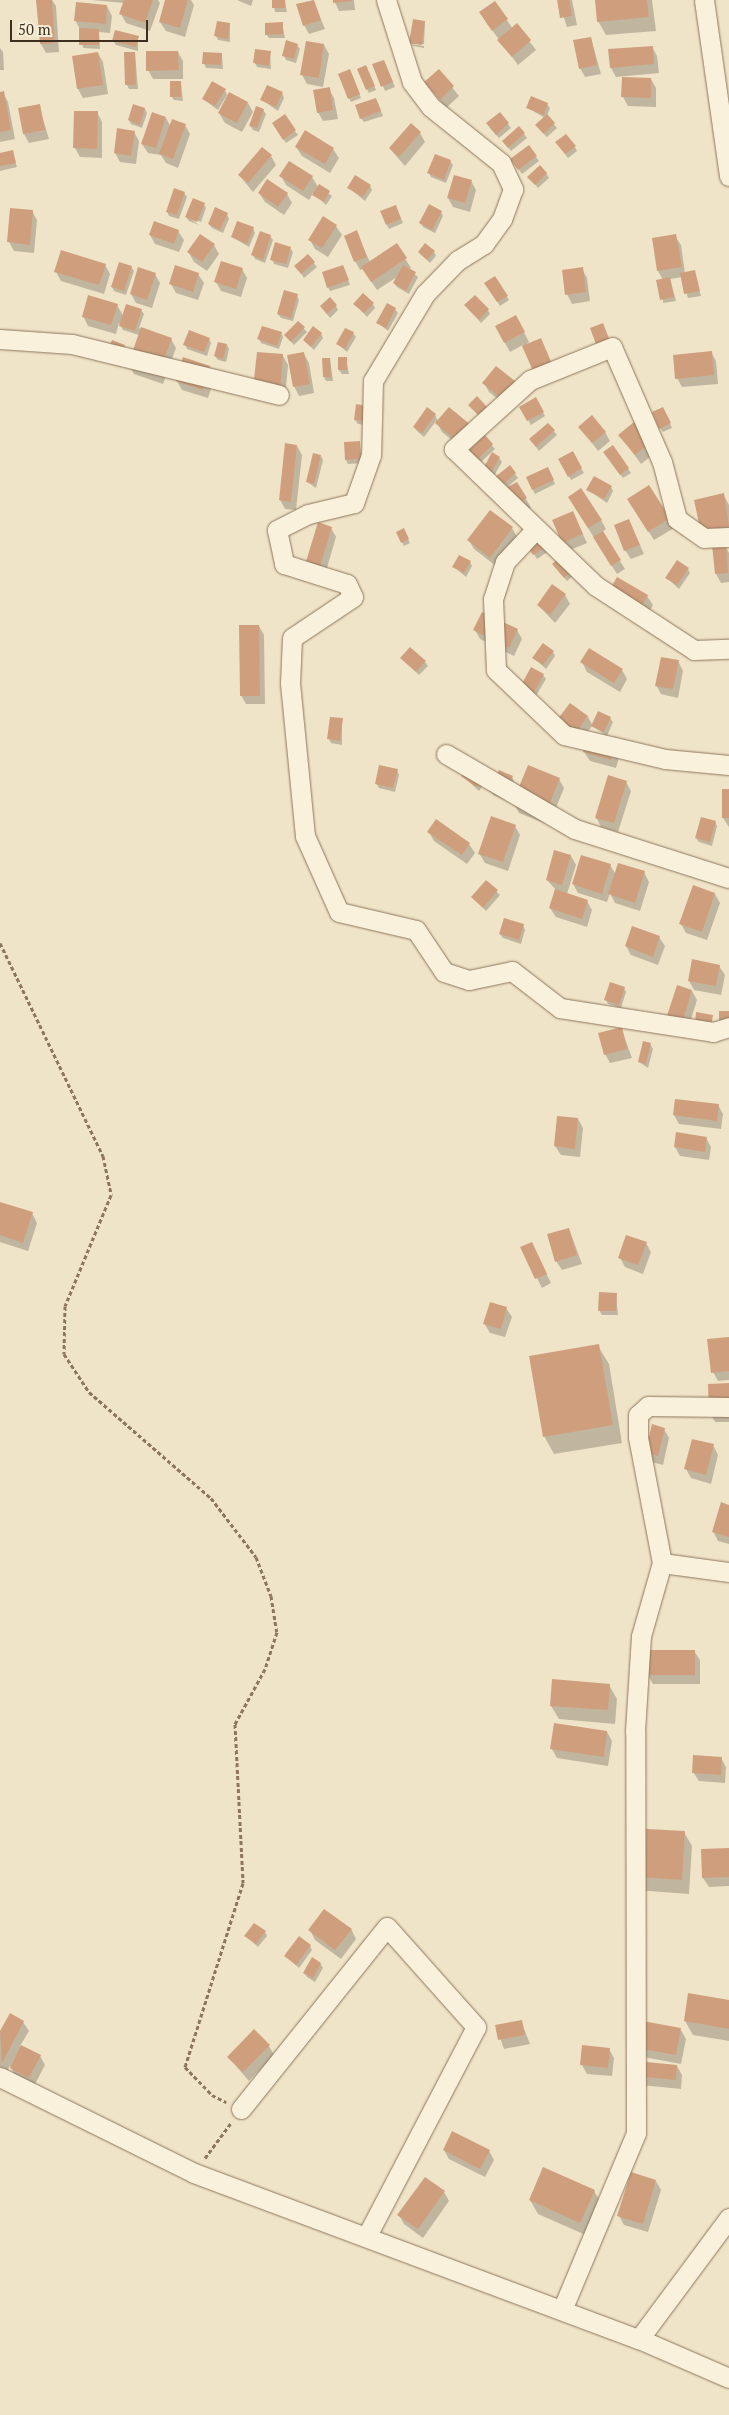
<!DOCTYPE html>
<html>
<head>
<meta charset="utf-8">
<style>
	body { margin:0 }
	#map { position:relative; width:729px; height:2415px; overflow:hidden; background:#f0e4c8; font-family:"PT Serif",serif }
	div>[style] { position:absolute }
	.shadow>* { inset:0; background:#0003 }
	.building>* { inset:0; background:#cf9f7d }
	.path>* { height:3px; margin-top:-1.5px; transform-origin:0; background:repeating-linear-gradient(90deg,#8d765c 0 4px,transparent 0 6.5px) }
	.roads { filter:drop-shadow(0 0 1px #8d765c) drop-shadow(0 0 1px #8d765c) }
	.street>* { height:19px; margin:-9.5px; padding:0 9.5px; transform-origin:9.5px; border-radius:9.5px; background:#faf1dc }
	span { translate:-50% -50%; white-space:nowrap; text-align:center; line-height:1.15; -webkit-text-stroke:5px #f7eed8; paint-order:stroke }
	.scale { position:absolute; left:10px; top:20px; width:138px; height:22px; box-sizing:border-box; border:2px solid #3d2e20; border-top:0; padding-left:6px; font-size:15px; line-height:18px; white-space:nowrap; color:#3d2e20; -webkit-text-stroke:4px #f7eed8; paint-order:stroke }
</style>
</head>
<body>
<div id="map">
	<div class="shadow">
		<i style="clip-path:polygon(37px 0,52px 0,56px 6px,59px 52px,46px 53px,41px 44px)"></i>
		<i style="clip-path:polygon(91px 0,158px 0,160px 3px,150px 31px,126px 23px,121px 14px,124px 3px)"></i>
		<i style="clip-path:polygon(167px 0,191px 0,194px 5px,185px 37px,166px 31px,160px 22px)"></i>
		<i style="clip-path:polygon(237px 0,253px 0,251px 6px)"></i>
		<i style="clip-path:polygon(273px 0,285px 0,287px 12px,275px 12px)"></i>
		<i style="clip-path:polygon(313px 0,325px 29px,309px 34px,304px 25px)"></i>
		<i style="clip-path:polygon(334px 0,354px 0,355px 10px,339px 11px)"></i>
		<i style="clip-path:polygon(558px 0,572px 0,577px 25px,567px 27px)"></i>
		<i style="clip-path:polygon(596px 0,652px 0,656px 31px,606px 35px,598px 21px)"></i>
		<i style="clip-path:polygon(495px 3px,513px 29px,517px 25px,536px 50px,518px 65px,486px 22px)"></i>
		<i style="clip-path:polygon(107px 6px,112px 16px,110px 33px,99px 32px,100px 49px,83px 48px,80px 29px,75px 20px)"></i>
		<i style="clip-path:polygon(425px 22px,424px 44px,411px 44px,410px 42px)"></i>
		<i style="clip-path:polygon(282px 23px,285px 38px,269px 38px,266px 34px)"></i>
		<i style="clip-path:polygon(230px 24px,230px 42px,218px 40px,216px 36px)"></i>
		<i style="clip-path:polygon(138px 37px,138px 51px,116px 45px,113px 41px)"></i>
		<i style="clip-path:polygon(591px 38px,601px 74px,585px 77px,580px 68px)"></i>
		<i style="clip-path:polygon(412px 44px,424px 46px,424px 48px,413px 46px)"></i>
		<i style="clip-path:polygon(297px 45px,300px 49px,296px 63px,286px 60px,284px 56px)"></i>
		<i style="clip-path:polygon(324px 45px,329px 54px,323px 87px,307px 84px,302px 75px)"></i>
		<i style="clip-path:polygon(652px 47px,657px 56px,659px 73px,616px 77px,611px 68px)"></i>
		<i style="clip-path:polygon(0 48px,3px 52px,4px 70px,0 70px)"></i>
		<i style="clip-path:polygon(178px 52px,183px 61px,183px 79px,153px 79px,148px 70px)"></i>
		<i style="clip-path:polygon(270px 52px,271px 69px,257px 67px,255px 63px)"></i>
		<i style="clip-path:polygon(98px 53px,103px 62px,108px 94px,83px 98px,78px 89px)"></i>
		<i style="clip-path:polygon(135px 53px,138px 89px,129px 89px,127px 85px)"></i>
		<i style="clip-path:polygon(222px 54px,223px 69px,206px 68px,204px 63px)"></i>
		<i style="clip-path:polygon(384px 61px,395px 87px,385px 91px,374px 65px)"></i>
		<i style="clip-path:polygon(368px 71px,376px 90px,369px 93px,367px 89px)"></i>
		<i style="clip-path:polygon(439px 71px,459px 96px,446px 108px,425px 82px)"></i>
		<i style="clip-path:polygon(352px 75px,361px 98px,351px 102px,349px 98px)"></i>
		<i style="clip-path:polygon(651px 79px,656px 88px,656px 107px,628px 106px,623px 97px)"></i>
		<i style="clip-path:polygon(181px 83px,183px 101px,174px 100px,171px 96px)"></i>
		<i style="clip-path:polygon(329px 89px,334px 98px,338px 119px,323px 121px,318px 112px)"></i>
		<i style="clip-path:polygon(225px 90px,227px 95px,218px 110px,203px 99px)"></i>
		<i style="clip-path:polygon(0 93px,3px 93px,8px 102px,15px 139px,0 142px)"></i>
		<i style="clip-path:polygon(282px 93px,284px 98px,278px 111px,262px 100px)"></i>
		<i style="clip-path:polygon(248px 103px,253px 112px,242px 132px,225px 123px,219px 113px)"></i>
		<i style="clip-path:polygon(378px 103px,383px 116px,364px 122px,361px 118px)"></i>
		<i style="clip-path:polygon(547px 104px,550px 108px,547px 116px,557px 128px,547px 137px,539px 129px,545px 118px,528px 108px)"></i>
		<i style="clip-path:polygon(39px 106px,49px 139px,29px 143px,24px 134px)"></i>
		<i style="clip-path:polygon(145px 109px,147px 113px,142px 128px,131px 124px,129px 120px)"></i>
		<i style="clip-path:polygon(263px 110px,266px 114px,259px 132px,253px 130px,250px 125px)"></i>
		<i style="clip-path:polygon(97px 112px,102px 122px,102px 158px,80px 157px,75px 148px)"></i>
		<i style="clip-path:polygon(500px 114px,511px 128px,499px 138px,490px 128px)"></i>
		<i style="clip-path:polygon(284px 116px,298px 135px,286px 143px,276px 128px)"></i>
		<i style="clip-path:polygon(166px 118px,171px 127px,185px 125px,190px 134px,178px 168px,166px 163px,161px 155px,148px 153px,142px 144px)"></i>
		<i style="clip-path:polygon(519px 127px,527px 138px,511px 151px,506px 145px)"></i>
		<i style="clip-path:polygon(134px 132px,139px 141px,136px 164px,120px 162px,115px 153px)"></i>
		<i style="clip-path:polygon(305px 132px,333px 149px,339px 158px,330px 173px,302px 156px,296px 147px)"></i>
		<i style="clip-path:polygon(420px 133px,425px 142px,405px 166px,390px 149px)"></i>
		<i style="clip-path:polygon(528px 146px,539px 161px,522px 174px,514px 163px)"></i>
		<i style="clip-path:polygon(559px 146px,575px 147px,577px 151px,568px 158px)"></i>
		<i style="clip-path:polygon(12px 152px,17px 167px,0 171px,0 154px)"></i>
		<i style="clip-path:polygon(271px 156px,276px 165px,253px 192px,239px 175px)"></i>
		<i style="clip-path:polygon(450px 161px,453px 165px,446px 183px,431px 177px,429px 173px)"></i>
		<i style="clip-path:polygon(546px 173px,549px 178px,538px 188px,529px 177px)"></i>
		<i style="clip-path:polygon(281px 176px,312px 177px,318px 187px,332px 196px,326px 205px,313px 193px,309px 200px,286px 185px)"></i>
		<i style="clip-path:polygon(471px 181px,476px 190px,470px 212px,453px 207px,448px 198px)"></i>
		<i style="clip-path:polygon(370px 186px,372px 190px,365px 201px,349px 188px)"></i>
		<i style="clip-path:polygon(184px 193px,187px 197px,179px 219px,169px 216px,167px 211px)"></i>
		<i style="clip-path:polygon(259px 193px,287px 194px,292px 203px,284px 215px,265px 202px)"></i>
		<i style="clip-path:polygon(204px 204px,206px 208px,201px 222px,188px 217px,199px 225px,189px 221px,186px 217px)"></i>
		<i style="clip-path:polygon(32px 211px,37px 220px,34px 253px,14px 251px,9px 242px)"></i>
		<i style="clip-path:polygon(398px 211px,403px 223px,389px 229px,387px 225px)"></i>
		<i style="clip-path:polygon(441px 212px,443px 216px,435px 233px,423px 227px,421px 223px)"></i>
		<i style="clip-path:polygon(227px 214px,229px 219px,223px 233px,212px 228px,209px 224px)"></i>
		<i style="clip-path:polygon(336px 226px,342px 235px,328px 257px,315px 249px,310px 240px)"></i>
		<i style="clip-path:polygon(253px 228px,255px 233px,249px 247px,232px 237px)"></i>
		<i style="clip-path:polygon(178px 231px,184px 240px,179px 252px,155px 244px,150px 235px)"></i>
		<i style="clip-path:polygon(356px 232px,370px 262px,396px 244px,411px 268px,409px 269px,418px 277px,409px 294px,397px 287px,394px 283px,397px 277px,377px 290px,363px 269px,360px 270px,355px 261px)"></i>
		<i style="clip-path:polygon(270px 236px,273px 240px,265px 263px,255px 259px,253px 255px)"></i>
		<i style="clip-path:polygon(675px 236px,681px 245px,685px 273px,694px 271px,701px 296px,688px 298px,682px 277px,670px 279px,676px 301px,663px 303px,663px 280px,658px 271px,653px 239px)"></i>
		<i style="clip-path:polygon(214px 245px,219px 254px,207px 271px,194px 262px,189px 253px)"></i>
		<i style="clip-path:polygon(290px 248px,293px 252px,288px 268px,274px 264px,272px 259px)"></i>
		<i style="clip-path:polygon(419px 252px,434px 252px,436px 256px,430px 263px)"></i>
		<i style="clip-path:polygon(308px 256px,317px 267px,304px 278px,296px 266px)"></i>
		<i style="clip-path:polygon(105px 265px,110px 274px,104px 294px,61px 281px,56px 272px)"></i>
		<i style="clip-path:polygon(131px 267px,134px 271px,126px 295px,114px 291px,112px 287px)"></i>
		<i style="clip-path:polygon(242px 269px,247px 278px,241px 297px,221px 291px,216px 282px)"></i>
		<i style="clip-path:polygon(582px 269px,587px 278px,590px 301px,572px 304px,567px 294px)"></i>
		<i style="clip-path:polygon(345px 271px,350px 285px,330px 291px,328px 287px)"></i>
		<i style="clip-path:polygon(155px 274px,160px 283px,152px 308px,136px 303px,131px 294px)"></i>
		<i style="clip-path:polygon(198px 274px,204px 283px,198px 300px,176px 293px,171px 284px)"></i>
		<i style="clip-path:polygon(495px 277px,509px 300px,500px 306px,486px 283px)"></i>
		<i style="clip-path:polygon(297px 296px,299px 300px,293px 321px,281px 318px,278px 314px)"></i>
		<i style="clip-path:polygon(355px 304px,373px 304px,375px 308px,367px 317px)"></i>
		<i style="clip-path:polygon(117px 305px,124px 317px,141px 310px,144px 314px,139px 328px,171px 339px,176px 348px,163px 384px,134px 374px,129px 365px,139px 335px,123px 330px,119px 323px,116px 334px,88px 326px,83px 316px)"></i>
		<i style="clip-path:polygon(336px 306px,338px 310px,330px 318px,321px 307px)"></i>
		<i style="clip-path:polygon(466px 306px,488px 310px,490px 314px,481px 323px)"></i>
		<i style="clip-path:polygon(395px 309px,398px 313px,388px 331px,378px 323px)"></i>
		<i style="clip-path:polygon(516px 317px,529px 342px,525px 346px,541px 340px,556px 373px,534px 370px,523px 345px,510px 352px,496px 327px)"></i>
		<i style="clip-path:polygon(298px 322px,307px 332px,294px 345px,285px 335px)"></i>
		<i style="clip-path:polygon(281px 333px,283px 337px,279px 349px,261px 343px,259px 339px)"></i>
		<i style="clip-path:polygon(321px 333px,323px 338px,314px 350px,304px 340px)"></i>
		<i style="clip-path:polygon(353px 333px,356px 337px,347px 352px,338px 344px)"></i>
		<i style="clip-path:polygon(209px 339px,211px 343px,207px 356px,187px 349px,185px 344px)"></i>
		<i style="clip-path:polygon(227px 345px,229px 349px,226px 362px,218px 360px,215px 356px)"></i>
		<i style="clip-path:polygon(711px 352px,716px 361px,718px 384px,682px 387px,677px 378px)"></i>
		<i style="clip-path:polygon(258px 353px,283px 356px,288px 365px,285px 399px)"></i>
		<i style="clip-path:polygon(304px 354px,309px 363px,314px 393px,299px 396px,294px 386px)"></i>
		<i style="clip-path:polygon(346px 358px,349px 374px,342px 374px,339px 370px)"></i>
		<i style="clip-path:polygon(330px 359px,333px 381px,326px 381px,324px 377px)"></i>
		<i style="clip-path:polygon(210px 367px,215px 376px,208px 398px,182px 390px,177px 381px)"></i>
		<i style="clip-path:polygon(484px 383px,524px 395px,512px 410px,489px 392px)"></i>
		<i style="clip-path:polygon(535px 399px,545px 416px,531px 425px,521px 407px)"></i>
		<i style="clip-path:polygon(357px 406px,367px 425px,358px 424px,355px 420px)"></i>
		<i style="clip-path:polygon(665px 413px,672px 428px,663px 432px,660px 428px)"></i>
		<i style="clip-path:polygon(435px 415px,438px 421px,464px 450px,442px 432px,436px 421px,424px 437px,417px 431px,414px 427px)"></i>
		<i style="clip-path:polygon(548px 424px,557px 435px,539px 451px,531px 440px)"></i>
		<i style="clip-path:polygon(580px 427px,605px 432px,610px 441px,598px 451px)"></i>
		<i style="clip-path:polygon(620px 435px,660px 449px,641px 464px)"></i>
		<i style="clip-path:polygon(485px 437px,495px 449px,480px 463px,470px 451px)"></i>
		<i style="clip-path:polygon(359px 442px,363px 463px,348px 464px,346px 460px)"></i>
		<i style="clip-path:polygon(297px 446px,302px 455px,296px 510px,285px 509px,280px 500px)"></i>
		<i style="clip-path:polygon(613px 447px,631px 473px,623px 478px,607px 456px)"></i>
		<i style="clip-path:polygon(572px 453px,584px 473px,571px 480px,560px 460px)"></i>
		<i style="clip-path:polygon(321px 456px,323px 460px,316px 488px,307px 482px)"></i>
		<i style="clip-path:polygon(499px 458px,502px 462px,491px 481px,484px 478px)"></i>
		<i style="clip-path:polygon(547px 468px,555px 484px,535px 494px,527px 478px)"></i>
		<i style="clip-path:polygon(515px 474px,518px 478px,505px 489px,517px 483px,531px 508px,513px 517px,499px 480px)"></i>
		<i style="clip-path:polygon(611px 487px,613px 491px,607px 503px,588px 490px)"></i>
		<i style="clip-path:polygon(723px 494px,729px 505px,729px 536px,708px 542px)"></i>
		<i style="clip-path:polygon(574px 506px,601px 520px,606px 529px,602px 532px,625px 569px,617px 574px)"></i>
		<i style="clip-path:polygon(634px 508px,669px 519px,674px 528px,654px 540px)"></i>
		<i style="clip-path:polygon(490px 512px,512px 528px,517px 537px,496px 566px,474px 549px,469px 540px)"></i>
		<i style="clip-path:polygon(573px 513px,587px 543px,568px 551px,554px 521px)"></i>
		<i style="clip-path:polygon(629px 521px,644px 554px,631px 559px,625px 550px)"></i>
		<i style="clip-path:polygon(331px 528px,336px 537px,324px 578px,311px 574px)"></i>
		<i style="clip-path:polygon(403px 530px,410px 543px,404px 546px,402px 542px)"></i>
		<i style="clip-path:polygon(526px 542px,553px 548px,537px 559px)"></i>
		<i style="clip-path:polygon(725px 545px,729px 553px,729px 582px,721px 583px,716px 574px)"></i>
		<i style="clip-path:polygon(470px 562px,472px 566px,466px 577px,454px 567px)"></i>
		<i style="clip-path:polygon(556px 568px,578px 572px,567px 581px)"></i>
		<i style="clip-path:polygon(688px 569px,690px 573px,679px 589px,667px 578px)"></i>
		<i style="clip-path:polygon(565px 595px,570px 604px,555px 623px,538px 605px)"></i>
		<i style="clip-path:polygon(608px 596px,647px 596px,653px 605px,643px 622px)"></i>
		<i style="clip-path:polygon(259px 626px,264px 635px,265px 704px,246px 704px,241px 695px)"></i>
		<i style="clip-path:polygon(475px 630px,517px 630px,522px 639px,514px 656px,480px 639px)"></i>
		<i style="clip-path:polygon(553px 652px,555px 656px,546px 669px,534px 658px)"></i>
		<i style="clip-path:polygon(402px 658px,425px 662px,428px 666px,419px 675px)"></i>
		<i style="clip-path:polygon(678px 661px,683px 671px,678px 698px,661px 694px,656px 685px)"></i>
		<i style="clip-path:polygon(582px 662px,622px 670px,627px 679px,620px 692px,587px 672px)"></i>
		<i style="clip-path:polygon(543px 675px,546px 679px,534px 699px,523px 693px)"></i>
		<i style="clip-path:polygon(571px 704px,588px 717px,593px 726px,610px 718px,613px 722px,607px 736px,592px 726px,577px 746px)"></i>
		<i style="clip-path:polygon(342px 720px,342px 745px,331px 743px,329px 739px)"></i>
		<i style="clip-path:polygon(584px 752px,620px 754px,616px 768px,590px 761px)"></i>
		<i style="clip-path:polygon(397px 770px,399px 775px,395px 792px,379px 788px,376px 783px)"></i>
		<i style="clip-path:polygon(463px 776px,490px 776px,479px 791px)"></i>
		<i style="clip-path:polygon(512px 777px,514px 781px,505px 800px,493px 795px,491px 791px)"></i>
		<i style="clip-path:polygon(559px 779px,564px 788px,549px 825px,519px 813px,514px 804px)"></i>
		<i style="clip-path:polygon(626px 782px,631px 791px,618px 832px,601px 827px,596px 817px)"></i>
		<i style="clip-path:polygon(729px 790px,729px 827px,723px 818px)"></i>
		<i style="clip-path:polygon(436px 821px,469px 844px,475px 853px,467px 864px,434px 841px,429px 832px)"></i>
		<i style="clip-path:polygon(715px 822px,717px 826px,712px 846px,699px 842px,696px 838px)"></i>
		<i style="clip-path:polygon(515px 826px,520px 835px,508px 871px,485px 863px,479px 853px)"></i>
		<i style="clip-path:polygon(571px 856px,576px 865px,567px 894px,587px 901px,592px 910px,587px 927px,556px 917px,550px 908px,556px 890px,547px 880px)"></i>
		<i style="clip-path:polygon(610px 865px,616px 875px,644px 872px,649px 882px,640px 911px,615px 903px,610px 893px,607px 902px,578px 893px,573px 884px)"></i>
		<i style="clip-path:polygon(486px 881px,500px 895px,486px 911px,473px 897px)"></i>
		<i style="clip-path:polygon(715px 894px,720px 903px,707px 940px,686px 933px,681px 924px)"></i>
		<i style="clip-path:polygon(523px 925px,525px 930px,521px 944px,503px 938px,500px 934px)"></i>
		<i style="clip-path:polygon(659px 937px,665px 946px,658px 965px,631px 955px,626px 946px)"></i>
		<i style="clip-path:polygon(719px 966px,725px 975px,721px 995px,694px 990px,689px 981px)"></i>
		<i style="clip-path:polygon(624px 988px,626px 992px,621px 1008px,608px 1004px,606px 1000px)"></i>
		<i style="clip-path:polygon(692px 991px,697px 1000px,687px 1032px,668px 1019px)"></i>
		<i style="clip-path:polygon(621px 1028px,632px 1058px,610px 1063px,605px 1054px)"></i>
		<i style="clip-path:polygon(650px 1044px,653px 1049px,648px 1068px,639px 1062px)"></i>
		<i style="clip-path:polygon(676px 1100px,718px 1105px,723px 1114px,721px 1129px,679px 1124px,674px 1115px)"></i>
		<i style="clip-path:polygon(578px 1119px,583px 1128px,580px 1157px,561px 1155px,555px 1146px)"></i>
		<i style="clip-path:polygon(706px 1138px,711px 1147px,709px 1160px,680px 1156px,675px 1147px)"></i>
		<i style="clip-path:polygon(0 1204px,32px 1213px,37px 1223px,28px 1251px,0 1242px)"></i>
		<i style="clip-path:polygon(569px 1229px,582px 1264px,562px 1270px,556px 1261px)"></i>
		<i style="clip-path:polygon(646px 1243px,651px 1252px,643px 1274px,625px 1267px,620px 1258px)"></i>
		<i style="clip-path:polygon(522px 1248px,536px 1252px,551px 1283px,542px 1288px)"></i>
		<i style="clip-path:polygon(616px 1294px,618px 1315px,602px 1315px,599px 1310px)"></i>
		<i style="clip-path:polygon(506px 1308px,512px 1317px,505px 1337px,490px 1333px,484px 1323px)"></i>
		<i style="clip-path:polygon(729px 1338px,729px 1380px,718px 1381px,713px 1372px)"></i>
		<i style="clip-path:polygon(598px 1346px,609px 1364px,622px 1443px,554px 1454px,544px 1436px)"></i>
		<i style="clip-path:polygon(729px 1385px,729px 1422px,715px 1422px,710px 1413px)"></i>
		<i style="clip-path:polygon(664px 1429px,669px 1438px,663px 1465px,652px 1462px,646px 1453px)"></i>
		<i style="clip-path:polygon(713px 1445px,718px 1455px,711px 1484px,691px 1478px,686px 1469px)"></i>
		<i style="clip-path:polygon(729px 1506px,729px 1544px,718px 1541px,713px 1531px)"></i>
		<i style="clip-path:polygon(648px 1651px,694px 1651px,700px 1660px,700px 1684px,653px 1684px,648px 1675px)"></i>
		<i style="clip-path:polygon(609px 1685px,617px 1699px,615px 1724px,559px 1719px,551px 1706px)"></i>
		<i style="clip-path:polygon(607px 1732px,612px 1741px,608px 1766px,557px 1758px,552px 1749px)"></i>
		<i style="clip-path:polygon(721px 1758px,726px 1767px,725px 1783px,699px 1781px,693px 1772px)"></i>
		<i style="clip-path:polygon(684px 1832px,692px 1846px,689px 1894px,635px 1890px,627px 1876px)"></i>
		<i style="clip-path:polygon(729px 1849px,729px 1886px,709px 1887px,703px 1878px)"></i>
		<i style="clip-path:polygon(351px 1929px,356px 1939px,341px 1959px,315px 1940px,310px 1930px)"></i>
		<i style="clip-path:polygon(265px 1932px,267px 1936px,258px 1947px,246px 1936px)"></i>
		<i style="clip-path:polygon(310px 1946px,312px 1950px,299px 1968px,286px 1956px)"></i>
		<i style="clip-path:polygon(320px 1963px,323px 1968px,315px 1982px,307px 1977px,304px 1973px)"></i>
		<i style="clip-path:polygon(729px 2002px,729px 2041px,693px 2035px,685px 2021px)"></i>
		<i style="clip-path:polygon(10px 2015px,23px 2022px,29px 2031px,20px 2046px,40px 2056px,45px 2065px,34px 2086px,16px 2077px,10px 2066px,7px 2071px,0 2067px,0 2033px)"></i>
		<i style="clip-path:polygon(521px 2021px,530px 2044px,504px 2049px,496px 2026px)"></i>
		<i style="clip-path:polygon(681px 2030px,686px 2039px,681px 2064px,638px 2056px,633px 2047px)"></i>
		<i style="clip-path:polygon(269px 2046px,274px 2055px,249px 2081px,228px 2057px)"></i>
		<i style="clip-path:polygon(609px 2049px,614px 2058px,612px 2076px,587px 2074px,582px 2065px)"></i>
		<i style="clip-path:polygon(637px 2062px,677px 2066px,682px 2075px,681px 2089px,641px 2085px)"></i>
		<i style="clip-path:polygon(444px 2150px,489px 2151px,494px 2160px,485px 2177px,449px 2159px)"></i>
		<i style="clip-path:polygon(656px 2181px,661px 2190px,648px 2232px,624px 2225px,619px 2216px)"></i>
		<i style="clip-path:polygon(594px 2191px,602px 2204px,588px 2236px,538px 2214px,530px 2200px)"></i>
		<i style="clip-path:polygon(444px 2192px,449px 2201px,423px 2238px,404px 2224px,399px 2215px)"></i>
	</div>
	<div class="building">
		<i style="clip-path:polygon(36px 0,52px 0,55px 43px,40px 44px)"></i>
		<i style="clip-path:polygon(124px 0,153px 0,145px 23px,119px 14px)"></i>
		<i style="clip-path:polygon(165px 0,188px 0,180px 28px,159px 22px)"></i>
		<i style="clip-path:polygon(272px 0,285px 0,285px 8px,272px 8px)"></i>
		<i style="clip-path:polygon(314px 0,321px 20px,303px 26px,296px 4px)"></i>
		<i style="clip-path:polygon(333px 0,352px 0,352px 1px,333px 3px)"></i>
		<i style="clip-path:polygon(557px 0,569px 0,572px 16px,560px 18px)"></i>
		<i style="clip-path:polygon(595px 0,647px 0,649px 17px,597px 22px)"></i>
		<i style="clip-path:polygon(495px 1px,508px 19px,492px 31px,479px 12px)"></i>
		<i style="clip-path:polygon(76px 2px,107px 5px,106px 24px,74px 21px)"></i>
		<i style="clip-path:polygon(413px 19px,425px 21px,422px 45px,409px 43px)"></i>
		<i style="clip-path:polygon(217px 21px,230px 23px,228px 39px,214px 36px)"></i>
		<i style="clip-path:polygon(283px 22px,283px 34px,265px 35px,265px 23px)"></i>
		<i style="clip-path:polygon(517px 23px,531px 40px,512px 57px,497px 40px)"></i>
		<i style="clip-path:polygon(79px 28px,99px 29px,99px 45px,79px 45px)"></i>
		<i style="clip-path:polygon(115px 30px,139px 36px,136px 47px,112px 41px)"></i>
		<i style="clip-path:polygon(591px 37px,597px 65px,579px 69px,573px 40px)"></i>
		<i style="clip-path:polygon(286px 40px,298px 44px,294px 59px,282px 56px)"></i>
		<i style="clip-path:polygon(306px 41px,324px 44px,319px 78px,300px 75px)"></i>
		<i style="clip-path:polygon(653px 46px,654px 64px,610px 68px,608px 49px)"></i>
		<i style="clip-path:polygon(255px 49px,271px 51px,269px 66px,253px 63px)"></i>
		<i style="clip-path:polygon(146px 51px,178px 51px,179px 70px,146px 71px)"></i>
		<i style="clip-path:polygon(98px 52px,103px 85px,77px 89px,72px 56px)"></i>
		<i style="clip-path:polygon(124px 52px,135px 52px,136px 85px,125px 85px)"></i>
		<i style="clip-path:polygon(203px 52px,222px 53px,221px 65px,202px 64px)"></i>
		<i style="clip-path:polygon(384px 60px,393px 82px,381px 87px,372px 64px)"></i>
		<i style="clip-path:polygon(366px 65px,375px 86px,366px 90px,357px 69px)"></i>
		<i style="clip-path:polygon(350px 69px,360px 94px,348px 99px,338px 74px)"></i>
		<i style="clip-path:polygon(439px 69px,454px 86px,440px 100px,424px 82px)"></i>
		<i style="clip-path:polygon(622px 77px,651px 78px,651px 98px,621px 97px)"></i>
		<i style="clip-path:polygon(170px 81px,181px 81px,181px 97px,170px 97px)"></i>
		<i style="clip-path:polygon(212px 81px,226px 89px,215px 106px,202px 99px)"></i>
		<i style="clip-path:polygon(267px 85px,283px 92px,276px 107px,260px 100px)"></i>
		<i style="clip-path:polygon(330px 87px,333px 110px,317px 113px,313px 90px)"></i>
		<i style="clip-path:polygon(4px 91px,11px 130px,0 132px,0 92px)"></i>
		<i style="clip-path:polygon(229px 92px,248px 102px,237px 123px,218px 113px)"></i>
		<i style="clip-path:polygon(531px 96px,548px 103px,544px 115px,526px 108px)"></i>
		<i style="clip-path:polygon(376px 98px,381px 111px,360px 119px,355px 105px)"></i>
		<i style="clip-path:polygon(40px 104px,45px 130px,23px 134px,18px 108px)"></i>
		<i style="clip-path:polygon(133px 104px,145px 108px,140px 125px,128px 120px)"></i>
		<i style="clip-path:polygon(256px 106px,264px 109px,257px 128px,249px 126px)"></i>
		<i style="clip-path:polygon(74px 111px,98px 111px,97px 149px,73px 148px)"></i>
		<i style="clip-path:polygon(152px 112px,166px 117px,156px 148px,141px 144px)"></i>
		<i style="clip-path:polygon(500px 112px,509px 123px,496px 135px,486px 123px)"></i>
		<i style="clip-path:polygon(285px 114px,296px 130px,283px 140px,272px 123px)"></i>
		<i style="clip-path:polygon(547px 114px,555px 123px,544px 134px,535px 125px)"></i>
		<i style="clip-path:polygon(172px 119px,186px 124px,173px 159px,159px 154px)"></i>
		<i style="clip-path:polygon(411px 123px,421px 132px,399px 157px,389px 148px)"></i>
		<i style="clip-path:polygon(519px 126px,525px 133px,508px 148px,502px 141px)"></i>
		<i style="clip-path:polygon(117px 128px,135px 131px,131px 156px,114px 153px)"></i>
		<i style="clip-path:polygon(305px 130px,334px 148px,325px 164px,295px 147px)"></i>
		<i style="clip-path:polygon(566px 134px,576px 146px,565px 154px,555px 142px)"></i>
		<i style="clip-path:polygon(529px 145px,537px 156px,518px 170px,510px 159px)"></i>
		<i style="clip-path:polygon(262px 147px,272px 155px,248px 183px,238px 175px)"></i>
		<i style="clip-path:polygon(13px 150px,16px 163px,0 166px,0 153px)"></i>
		<i style="clip-path:polygon(435px 154px,451px 160px,444px 180px,427px 173px)"></i>
		<i style="clip-path:polygon(289px 161px,313px 176px,303px 191px,279px 176px)"></i>
		<i style="clip-path:polygon(540px 165px,547px 173px,535px 185px,527px 177px)"></i>
		<i style="clip-path:polygon(355px 175px,371px 185px,363px 197px,347px 188px)"></i>
		<i style="clip-path:polygon(454px 175px,472px 180px,465px 203px,447px 198px)"></i>
		<i style="clip-path:polygon(267px 179px,288px 193px,278px 207px,258px 193px)"></i>
		<i style="clip-path:polygon(319px 184px,330px 191px,324px 202px,312px 195px)"></i>
		<i style="clip-path:polygon(174px 188px,185px 192px,177px 215px,166px 212px)"></i>
		<i style="clip-path:polygon(193px 198px,205px 203px,197px 222px,185px 217px)"></i>
		<i style="clip-path:polygon(429px 204px,442px 211px,432px 230px,419px 223px)"></i>
		<i style="clip-path:polygon(396px 205px,401px 219px,386px 225px,380px 211px)"></i>
		<i style="clip-path:polygon(215px 207px,228px 213px,220px 230px,208px 224px)"></i>
		<i style="clip-path:polygon(10px 208px,33px 210px,30px 245px,7px 242px)"></i>
		<i style="clip-path:polygon(323px 216px,337px 225px,322px 248px,308px 240px)"></i>
		<i style="clip-path:polygon(154px 221px,179px 230px,174px 244px,149px 235px)"></i>
		<i style="clip-path:polygon(237px 221px,254px 227px,247px 244px,231px 237px)"></i>
		<i style="clip-path:polygon(357px 230px,367px 257px,354px 262px,344px 236px)"></i>
		<i style="clip-path:polygon(260px 231px,271px 235px,263px 260px,251px 255px)"></i>
		<i style="clip-path:polygon(200px 234px,215px 244px,202px 262px,187px 252px)"></i>
		<i style="clip-path:polygon(676px 234px,682px 267px,657px 271px,652px 238px)"></i>
		<i style="clip-path:polygon(275px 242px,291px 247px,286px 264px,270px 260px)"></i>
		<i style="clip-path:polygon(397px 243px,407px 258px,371px 282px,361px 267px)"></i>
		<i style="clip-path:polygon(425px 243px,435px 251px,427px 260px,418px 252px)"></i>
		<i style="clip-path:polygon(61px 250px,106px 264px,99px 285px,54px 272px)"></i>
		<i style="clip-path:polygon(308px 254px,315px 262px,301px 274px,294px 266px)"></i>
		<i style="clip-path:polygon(221px 261px,243px 268px,236px 289px,214px 282px)"></i>
		<i style="clip-path:polygon(119px 262px,132px 266px,124px 291px,111px 287px)"></i>
		<i style="clip-path:polygon(175px 265px,199px 273px,193px 292px,169px 284px)"></i>
		<i style="clip-path:polygon(343px 265px,349px 280px,327px 288px,322px 272px)"></i>
		<i style="clip-path:polygon(403px 265px,416px 272px,406px 291px,393px 283px)"></i>
		<i style="clip-path:polygon(138px 267px,156px 273px,147px 300px,130px 294px)"></i>
		<i style="clip-path:polygon(583px 267px,586px 292px,565px 295px,562px 270px)"></i>
		<i style="clip-path:polygon(695px 270px,700px 291px,684px 294px,680px 273px)"></i>
		<i style="clip-path:polygon(495px 276px,508px 296px,497px 302px,484px 283px)"></i>
		<i style="clip-path:polygon(670px 277px,674px 297px,660px 300px,656px 280px)"></i>
		<i style="clip-path:polygon(284px 290px,298px 294px,291px 318px,277px 314px)"></i>
		<i style="clip-path:polygon(363px 293px,374px 303px,364px 313px,353px 304px)"></i>
		<i style="clip-path:polygon(88px 295px,118px 304px,111px 325px,82px 317px)"></i>
		<i style="clip-path:polygon(475px 295px,489px 309px,479px 320px,464px 305px)"></i>
		<i style="clip-path:polygon(330px 297px,337px 305px,327px 314px,320px 306px)"></i>
		<i style="clip-path:polygon(387px 303px,396px 308px,386px 328px,376px 323px)"></i>
		<i style="clip-path:polygon(126px 304px,142px 309px,135px 331px,119px 326px)"></i>
		<i style="clip-path:polygon(516px 315px,525px 332px,504px 343px,495px 326px)"></i>
		<i style="clip-path:polygon(298px 321px,305px 327px,291px 342px,284px 335px)"></i>
		<i style="clip-path:polygon(603px 323px,610px 341px,597px 347px,590px 328px)"></i>
		<i style="clip-path:polygon(262px 326px,282px 332px,277px 346px,257px 339px)"></i>
		<i style="clip-path:polygon(313px 326px,322px 333px,311px 347px,303px 340px)"></i>
		<i style="clip-path:polygon(141px 327px,172px 338px,158px 376px,128px 365px)"></i>
		<i style="clip-path:polygon(345px 328px,354px 332px,345px 349px,336px 344px)"></i>
		<i style="clip-path:polygon(189px 330px,210px 338px,204px 352px,183px 345px)"></i>
		<i style="clip-path:polygon(541px 338px,552px 364px,533px 371px,522px 346px)"></i>
		<i style="clip-path:polygon(112px 340px,125px 345px,119px 363px,105px 358px)"></i>
		<i style="clip-path:polygon(218px 342px,227px 344px,223px 359px,214px 356px)"></i>
		<i style="clip-path:polygon(712px 351px,714px 375px,675px 379px,673px 355px)"></i>
		<i style="clip-path:polygon(257px 352px,283px 354px,280px 390px,253px 388px)"></i>
		<i style="clip-path:polygon(304px 352px,310px 384px,293px 387px,287px 355px)"></i>
		<i style="clip-path:polygon(183px 357px,210px 366px,203px 390px,176px 381px)"></i>
		<i style="clip-path:polygon(338px 357px,347px 357px,347px 370px,338px 370px)"></i>
		<i style="clip-path:polygon(322px 358px,330px 358px,331px 377px,323px 377px)"></i>
		<i style="clip-path:polygon(496px 366px,520px 385px,506px 402px,482px 383px)"></i>
		<i style="clip-path:polygon(477px 396px,487px 407px,478px 415px,468px 405px)"></i>
		<i style="clip-path:polygon(536px 397px,544px 412px,527px 421px,519px 407px)"></i>
		<i style="clip-path:polygon(356px 404px,367px 406px,365px 421px,354px 420px)"></i>
		<i style="clip-path:polygon(427px 407px,436px 414px,422px 433px,413px 427px)"></i>
		<i style="clip-path:polygon(449px 407px,472px 426px,458px 442px,435px 423px)"></i>
		<i style="clip-path:polygon(663px 407px,671px 423px,659px 429px,652px 412px)"></i>
		<i style="clip-path:polygon(592px 415px,606px 432px,592px 443px,578px 427px)"></i>
		<i style="clip-path:polygon(639px 418px,656px 439px,635px 455px,618px 435px)"></i>
		<i style="clip-path:polygon(548px 423px,555px 430px,536px 447px,529px 439px)"></i>
		<i style="clip-path:polygon(485px 435px,493px 444px,477px 460px,468px 451px)"></i>
		<i style="clip-path:polygon(360px 441px,361px 459px,345px 460px,344px 442px)"></i>
		<i style="clip-path:polygon(285px 443px,297px 445px,291px 502px,279px 500px)"></i>
		<i style="clip-path:polygon(613px 445px,629px 468px,620px 475px,603px 452px)"></i>
		<i style="clip-path:polygon(573px 451px,582px 468px,568px 477px,558px 459px)"></i>
		<i style="clip-path:polygon(492px 452px,500px 457px,488px 478px,481px 473px)"></i>
		<i style="clip-path:polygon(313px 453px,321px 455px,314px 484px,306px 482px)"></i>
		<i style="clip-path:polygon(510px 465px,516px 473px,501px 486px,494px 478px)"></i>
		<i style="clip-path:polygon(548px 467px,554px 480px,532px 490px,526px 477px)"></i>
		<i style="clip-path:polygon(594px 476px,612px 486px,604px 499px,586px 490px)"></i>
		<i style="clip-path:polygon(517px 482px,527px 498px,507px 509px,498px 492px)"></i>
		<i style="clip-path:polygon(649px 485px,670px 518px,648px 532px,627px 499px)"></i>
		<i style="clip-path:polygon(581px 488px,602px 520px,588px 528px,568px 497px)"></i>
		<i style="clip-path:polygon(724px 493px,729px 526px,701px 533px,694px 500px)"></i>
		<i style="clip-path:polygon(490px 510px,513px 527px,490px 558px,467px 540px)"></i>
		<i style="clip-path:polygon(573px 511px,583px 534px,562px 543px,552px 520px)"></i>
		<i style="clip-path:polygon(629px 519px,640px 545px,624px 551px,614px 525px)"></i>
		<i style="clip-path:polygon(318px 522px,332px 527px,319px 569px,305px 565px)"></i>
		<i style="clip-path:polygon(404px 528px,409px 539px,401px 543px,396px 532px)"></i>
		<i style="clip-path:polygon(543px 530px,552px 543px,533px 555px,524px 542px)"></i>
		<i style="clip-path:polygon(603px 531px,621px 560px,611px 566px,593px 537px)"></i>
		<i style="clip-path:polygon(726px 544px,728px 573px,715px 574px,712px 545px)"></i>
		<i style="clip-path:polygon(565px 553px,577px 567px,564px 578px,552px 564px)"></i>
		<i style="clip-path:polygon(459px 555px,471px 561px,464px 573px,452px 567px)"></i>
		<i style="clip-path:polygon(677px 560px,689px 568px,677px 585px,665px 578px)"></i>
		<i style="clip-path:polygon(617px 577px,648px 595px,638px 613px,606px 596px)"></i>
		<i style="clip-path:polygon(552px 584px,566px 594px,550px 615px,537px 605px)"></i>
		<i style="clip-path:polygon(482px 612px,518px 629px,509px 648px,473px 630px)"></i>
		<i style="clip-path:polygon(239px 625px,259px 625px,260px 696px,240px 696px)"></i>
		<i style="clip-path:polygon(543px 643px,554px 651px,543px 665px,532px 658px)"></i>
		<i style="clip-path:polygon(410px 647px,426px 661px,416px 672px,400px 658px)"></i>
		<i style="clip-path:polygon(589px 648px,623px 669px,614px 683px,580px 662px)"></i>
		<i style="clip-path:polygon(661px 657px,679px 660px,673px 689px,655px 686px)"></i>
		<i style="clip-path:polygon(531px 667px,544px 674px,532px 696px,519px 689px)"></i>
		<i style="clip-path:polygon(570px 703px,588px 716px,572px 738px,554px 724px)"></i>
		<i style="clip-path:polygon(598px 711px,611px 717px,604px 732px,591px 726px)"></i>
		<i style="clip-path:polygon(330px 717px,343px 718px,340px 741px,327px 739px)"></i>
		<i style="clip-path:polygon(588px 736px,615px 744px,611px 760px,583px 752px)"></i>
		<i style="clip-path:polygon(473px 760px,488px 771px,476px 787px,461px 776px)"></i>
		<i style="clip-path:polygon(379px 765px,398px 769px,393px 788px,375px 784px)"></i>
		<i style="clip-path:polygon(528px 765px,560px 778px,544px 817px,512px 804px)"></i>
		<i style="clip-path:polygon(499px 770px,513px 776px,503px 797px,489px 791px)"></i>
		<i style="clip-path:polygon(608px 775px,627px 781px,614px 823px,595px 818px)"></i>
		<i style="clip-path:polygon(722px 789px,729px 789px,729px 818px,722px 818px)"></i>
		<i style="clip-path:polygon(491px 816px,516px 825px,503px 862px,478px 854px)"></i>
		<i style="clip-path:polygon(701px 817px,716px 821px,710px 842px,695px 838px)"></i>
		<i style="clip-path:polygon(436px 819px,470px 843px,462px 855px,427px 832px)"></i>
		<i style="clip-path:polygon(554px 850px,571px 855px,562px 885px,546px 880px)"></i>
		<i style="clip-path:polygon(581px 855px,611px 864px,602px 894px,572px 884px)"></i>
		<i style="clip-path:polygon(618px 863px,645px 871px,635px 903px,608px 894px)"></i>
		<i style="clip-path:polygon(486px 880px,498px 890px,483px 908px,471px 897px)"></i>
		<i style="clip-path:polygon(693px 885px,715px 893px,702px 932px,679px 924px)"></i>
		<i style="clip-path:polygon(555px 889px,588px 900px,582px 919px,549px 908px)"></i>
		<i style="clip-path:polygon(504px 918px,524px 924px,519px 940px,499px 934px)"></i>
		<i style="clip-path:polygon(632px 926px,660px 936px,653px 957px,625px 946px)"></i>
		<i style="clip-path:polygon(692px 959px,720px 965px,716px 986px,688px 981px)"></i>
		<i style="clip-path:polygon(610px 982px,625px 987px,619px 1005px,604px 1000px)"></i>
		<i style="clip-path:polygon(677px 985px,692px 990px,682px 1024px,666px 1019px)"></i>
		<i style="clip-path:polygon(719px 1011px,729px 1011px,729px 1022px,719px 1022px)"></i>
		<i style="clip-path:polygon(696px 1012px,713px 1015px,711px 1027px,695px 1025px)"></i>
		<i style="clip-path:polygon(622px 1027px,627px 1049px,604px 1055px,598px 1033px)"></i>
		<i style="clip-path:polygon(643px 1041px,651px 1043px,646px 1064px,638px 1062px)"></i>
		<i style="clip-path:polygon(675px 1099px,719px 1104px,717px 1121px,673px 1115px)"></i>
		<i style="clip-path:polygon(557px 1116px,578px 1118px,575px 1149px,554px 1146px)"></i>
		<i style="clip-path:polygon(676px 1132px,707px 1137px,705px 1152px,674px 1147px)"></i>
		<i style="clip-path:polygon(0 1202px,33px 1212px,23px 1243px,0 1235px)"></i>
		<i style="clip-path:polygon(569px 1228px,577px 1255px,555px 1262px,547px 1234px)"></i>
		<i style="clip-path:polygon(626px 1235px,647px 1242px,638px 1265px,618px 1258px)"></i>
		<i style="clip-path:polygon(532px 1242px,547px 1274px,535px 1279px,520px 1247px)"></i>
		<i style="clip-path:polygon(599px 1292px,617px 1293px,616px 1311px,598px 1311px)"></i>
		<i style="clip-path:polygon(490px 1302px,507px 1307px,501px 1329px,483px 1324px)"></i>
		<i style="clip-path:polygon(729px 1337px,729px 1371px,711px 1373px,707px 1339px)"></i>
		<i style="clip-path:polygon(599px 1344px,613px 1425px,543px 1437px,529px 1356px)"></i>
		<i style="clip-path:polygon(729px 1383px,729px 1413px,709px 1413px,708px 1384px)"></i>
		<i style="clip-path:polygon(652px 1424px,665px 1428px,658px 1456px,645px 1453px)"></i>
		<i style="clip-path:polygon(692px 1439px,714px 1444px,706px 1475px,684px 1469px)"></i>
		<i style="clip-path:polygon(721px 1502px,729px 1505px,729px 1537px,712px 1532px)"></i>
		<i style="clip-path:polygon(647px 1650px,695px 1650px,695px 1675px,647px 1675px)"></i>
		<i style="clip-path:polygon(552px 1679px,610px 1684px,608px 1710px,550px 1706px)"></i>
		<i style="clip-path:polygon(554px 1723px,607px 1731px,604px 1757px,550px 1749px)"></i>
		<i style="clip-path:polygon(693px 1755px,722px 1757px,721px 1775px,692px 1773px)"></i>
		<i style="clip-path:polygon(629px 1828px,685px 1831px,682px 1880px,626px 1876px)"></i>
		<i style="clip-path:polygon(729px 1848px,729px 1877px,702px 1878px,701px 1849px)"></i>
		<i style="clip-path:polygon(324px 1909px,352px 1929px,335px 1950px,308px 1930px)"></i>
		<i style="clip-path:polygon(254px 1923px,266px 1931px,256px 1944px,244px 1936px)"></i>
		<i style="clip-path:polygon(299px 1936px,311px 1945px,296px 1965px,284px 1956px)"></i>
		<i style="clip-path:polygon(312px 1957px,321px 1963px,313px 1978px,303px 1973px)"></i>
		<i style="clip-path:polygon(688px 1993px,729px 2000px,729px 2029px,684px 2021px)"></i>
		<i style="clip-path:polygon(10px 2013px,24px 2021px,2px 2063px,0 2031px)"></i>
		<i style="clip-path:polygon(522px 2020px,525px 2035px,498px 2040px,495px 2025px)"></i>
		<i style="clip-path:polygon(637px 2020px,681px 2028px,676px 2055px,631px 2047px)"></i>
		<i style="clip-path:polygon(254px 2029px,270px 2045px,243px 2072px,227px 2057px)"></i>
		<i style="clip-path:polygon(21px 2045px,41px 2055px,29px 2078px,10px 2068px)"></i>
		<i style="clip-path:polygon(582px 2045px,610px 2048px,608px 2068px,580px 2065px)"></i>
		<i style="clip-path:polygon(636px 2061px,677px 2065px,676px 2080px,634px 2076px)"></i>
		<i style="clip-path:polygon(452px 2131px,490px 2150px,480px 2169px,443px 2150px)"></i>
		<i style="clip-path:polygon(543px 2167px,595px 2190px,580px 2223px,529px 2200px)"></i>
		<i style="clip-path:polygon(631px 2172px,656px 2180px,643px 2224px,617px 2216px)"></i>
		<i style="clip-path:polygon(425px 2177px,445px 2191px,418px 2229px,397px 2215px)"></i>
	</div>
	<div class="path">
		<i style="left:0;top:943px;width:237px;rotate:64.2deg"></i>
		<i style="left:103px;top:1156px;width:40px;rotate:78deg"></i>
		<i style="left:111px;top:1195px;width:120px;rotate:112.5deg"></i>
		<i style="left:65px;top:1306px;width:48px;rotate:91.2deg"></i>
		<i style="left:64px;top:1354px;width:45px;rotate:56.7deg"></i>
		<i style="left:89px;top:1392px;width:162px;rotate:41deg"></i>
		<i style="left:211px;top:1498px;width:74px;rotate:52.7deg"></i>
		<i style="left:256px;top:1557px;width:42px;rotate:69deg"></i>
		<i style="left:271px;top:1596px;width:36px;rotate:81deg"></i>
		<i style="left:277px;top:1632px;width:39px;rotate:108deg"></i>
		<i style="left:265px;top:1669px;width:63px;rotate:118.6deg"></i>
		<i style="left:235px;top:1724px;width:159px;rotate:87.1deg"></i>
		<i style="left:243px;top:1883px;width:193px;rotate:107.5deg"></i>
		<i style="left:185px;top:2067px;width:39px;rotate:46deg"></i>
		<i style="left:212px;top:2095px;width:16px;rotate:27deg"></i>
		<i style="left:205px;top:2158px;width:44px;rotate:-53.4deg"></i>
	</div>
	<div class="roads">
		<div class="street">
			<i style="left:386px;top:0;width:86px;rotate:72.4deg"></i>
			<i style="left:412px;top:82px;width:31px;rotate:53deg"></i>
			<i style="left:431px;top:107px;width:90px;rotate:38.7deg"></i>
			<i style="left:501px;top:163px;width:29px;rotate:65deg"></i>
			<i style="left:513px;top:189px;width:32px;rotate:110deg"></i>
			<i style="left:502px;top:219px;width:31px;rotate:126deg"></i>
			<i style="left:484px;top:244px;width:31px;rotate:148deg"></i>
			<i style="left:458px;top:260px;width:47px;rotate:134.1deg"></i>
			<i style="left:425px;top:294px;width:101px;rotate:120.9deg"></i>
			<i style="left:373px;top:381px;width:74px;rotate:91.5deg"></i>
			<i style="left:371px;top:455px;width:51px;rotate:109.5deg"></i>
			<i style="left:354px;top:503px;width:47px;rotate:166.6deg"></i>
			<i style="left:308px;top:514px;width:35px;rotate:153deg"></i>
			<i style="left:277px;top:530px;width:35px;rotate:78deg"></i>
			<i style="left:284px;top:564px;width:66px;rotate:17.6deg"></i>
			<i style="left:347px;top:584px;width:14px;rotate:65deg"></i>
			<i style="left:353px;top:597px;width:73px;rotate:146.1deg"></i>
			<i style="left:292px;top:638px;width:45px;rotate:92.5deg"></i>
			<i style="left:290px;top:683px;width:154px;rotate:84.4deg"></i>
			<i style="left:305px;top:836px;width:83px;rotate:65.9deg"></i>
			<i style="left:339px;top:912px;width:79px;rotate:13.2deg"></i>
			<i style="left:416px;top:930px;width:50px;rotate:56.3deg"></i>
			<i style="left:444px;top:972px;width:26px;rotate:18deg"></i>
			<i style="left:469px;top:980px;width:44px;rotate:-11.8deg"></i>
			<i style="left:512px;top:971px;width:61px;rotate:37.6deg"></i>
			<i style="left:560px;top:1008px;width:155px;rotate:8.9deg"></i>
			<i style="left:713px;top:1032px;width:17px;rotate:-17deg"></i>
			<i style="left:704px;top:0;width:178px;rotate:81.9deg"></i>
			<i style="left:0;top:339px;width:72px;rotate:4deg"></i>
			<i style="left:72px;top:344px;width:213px;rotate:13.8deg"></i>
			<i style="left:535px;top:530px;width:44px;rotate:133.2deg"></i>
			<i style="left:505px;top:562px;width:39px;rotate:108deg"></i>
			<i style="left:493px;top:599px;width:71px;rotate:87.6deg"></i>
			<i style="left:496px;top:670px;width:94px;rotate:43.7deg"></i>
			<i style="left:564px;top:735px;width:104px;rotate:13.4deg"></i>
			<i style="left:665px;top:759px;width:64px;rotate:5.4deg"></i>
			<i style="left:729px;top:537px;width:25px;rotate:178deg"></i>
			<i style="left:704px;top:538px;width:33px;rotate:-145deg"></i>
			<i style="left:677px;top:519px;width:59px;rotate:-104.7deg"></i>
			<i style="left:662px;top:462px;width:125px;rotate:-113.5deg"></i>
			<i style="left:612px;top:347px;width:88px;rotate:158.1deg"></i>
			<i style="left:530px;top:380px;width:103px;rotate:137.8deg"></i>
			<i style="left:454px;top:449px;width:197px;rotate:44deg"></i>
			<i style="left:596px;top:586px;width:117px;rotate:33.1deg"></i>
			<i style="left:694px;top:650px;width:35px;rotate:-2deg"></i>
			<i style="left:446px;top:754px;width:149px;rotate:30.2deg"></i>
			<i style="left:575px;top:829px;width:162px;rotate:17.7deg"></i>
			<i style="left:662px;top:1563px;width:128px;rotate:-100.8deg"></i>
			<i style="left:638px;top:1437px;width:22px;rotate:-90deg"></i>
			<i style="left:638px;top:1415px;width:13px;rotate:-42deg"></i>
			<i style="left:648px;top:1406px;width:81px;rotate:0.7deg"></i>
			<i style="left:0;top:2077px;width:216px;rotate:26.3deg"></i>
			<i style="left:194px;top:2173px;width:475px;rotate:20.5deg"></i>
			<i style="left:639px;top:2339px;width:98px;rotate:23.4deg"></i>
			<i style="left:241px;top:2109px;width:233px;rotate:-51.3deg"></i>
			<i style="left:387px;top:1927px;width:134px;rotate:48.3deg"></i>
			<i style="left:476px;top:2027px;width:237px;rotate:117.6deg"></i>
			<i style="left:562px;top:2310px;width:192px;rotate:-67.3deg"></i>
			<i style="left:636px;top:2133px;width:402px;rotate:-90.1deg"></i>
			<i style="left:635px;top:1731px;width:95px;rotate:-86.4deg"></i>
			<i style="left:641px;top:1636px;width:76px;rotate:-74deg"></i>
			<i style="left:662px;top:1563px;width:68px;rotate:7.7deg"></i>
			<i style="left:639px;top:2339px;width:151px;rotate:-53.4deg"></i>
		</div>
	</div>
	<div class="scale">50 m</div>
</div>
</body>
</html>
